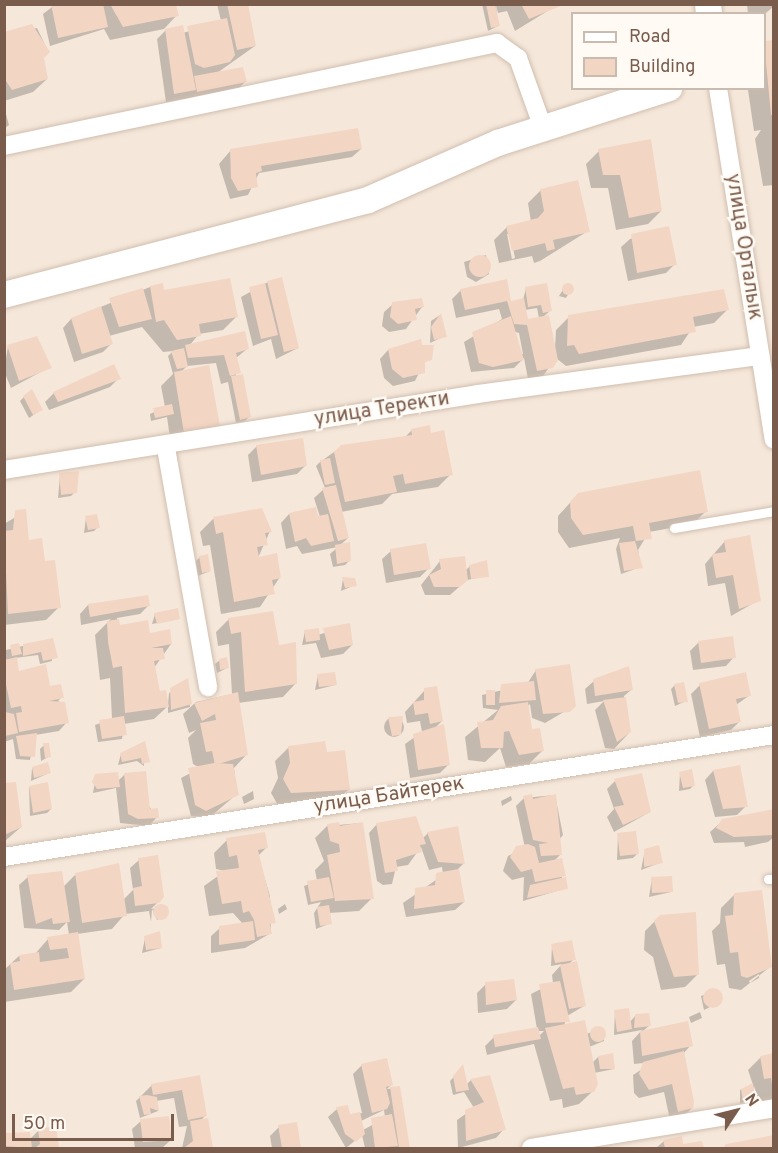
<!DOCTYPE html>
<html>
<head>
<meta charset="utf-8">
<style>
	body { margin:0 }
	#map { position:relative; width:778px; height:1153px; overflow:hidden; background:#fdf6ec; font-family:Overpass,sans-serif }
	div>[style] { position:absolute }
	.residential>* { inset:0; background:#f5e8da }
	.shadow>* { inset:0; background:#0003 }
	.round { border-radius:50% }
	.building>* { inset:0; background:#f3d5c3 }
	.roads { filter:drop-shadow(0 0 2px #d1beb0) drop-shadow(0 0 2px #d1beb0) }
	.service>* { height:9px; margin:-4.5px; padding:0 4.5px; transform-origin:4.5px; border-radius:4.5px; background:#fff }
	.minor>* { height:18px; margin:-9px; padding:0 9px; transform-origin:9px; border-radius:9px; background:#fff }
	.secondary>* { height:26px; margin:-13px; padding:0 13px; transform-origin:13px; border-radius:13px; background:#fff }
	span { translate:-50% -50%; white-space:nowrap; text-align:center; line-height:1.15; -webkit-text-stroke:5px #fffaf3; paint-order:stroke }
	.street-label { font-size:20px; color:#7a5c4d }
	.frame { position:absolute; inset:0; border:6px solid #7a5c4d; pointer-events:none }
	.legend { position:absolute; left:571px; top:12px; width:195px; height:78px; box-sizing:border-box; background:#fffaf3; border:2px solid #cabbb1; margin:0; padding:8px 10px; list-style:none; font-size:18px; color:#7a5c4d }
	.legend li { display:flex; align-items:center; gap:12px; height:30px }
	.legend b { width:30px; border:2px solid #cabbb1 }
	.north { position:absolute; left:706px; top:1081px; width:60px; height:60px; -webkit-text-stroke:4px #fffaf3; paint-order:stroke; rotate:55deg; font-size:16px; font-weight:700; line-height:24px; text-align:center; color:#7a5c4d }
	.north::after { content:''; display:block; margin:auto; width:21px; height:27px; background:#7a5c4d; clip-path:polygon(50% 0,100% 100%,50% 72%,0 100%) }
	.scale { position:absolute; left:12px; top:1114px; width:162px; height:27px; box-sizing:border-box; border:3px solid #7a5c4d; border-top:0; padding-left:8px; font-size:18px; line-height:21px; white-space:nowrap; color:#7a5c4d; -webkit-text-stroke:4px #fffaf3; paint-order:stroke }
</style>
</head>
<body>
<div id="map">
	<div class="residential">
		<i style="clip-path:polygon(evenodd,5px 5px,773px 5px,773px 1148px,5px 1148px,5px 5px,572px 14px,764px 14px,764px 88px,572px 88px,572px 14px)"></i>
	</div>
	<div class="shadow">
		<i style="clip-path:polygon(175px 4px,177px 15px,164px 29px,110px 40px,104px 29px,50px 46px,43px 14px,56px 4px)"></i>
		<i style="clip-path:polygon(217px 4px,246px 4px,255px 46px,217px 73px,245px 82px,236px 91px,166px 102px,157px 39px,166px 30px,183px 33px,221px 21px)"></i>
		<i style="clip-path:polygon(482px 4px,559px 4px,515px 31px,507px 11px,498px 13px,496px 5px,498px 26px,488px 31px)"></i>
		<i style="clip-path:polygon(747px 4px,774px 4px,774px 6px,766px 13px,748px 14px)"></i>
		<i style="clip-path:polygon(37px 28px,48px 51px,43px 58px,47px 79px,33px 92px,4px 101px,4px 37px)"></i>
		<i style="clip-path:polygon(774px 42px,774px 185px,763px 186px,755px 139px,761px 130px,754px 131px,748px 90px,743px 88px,764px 88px,764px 43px)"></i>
		<i style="clip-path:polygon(4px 107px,9px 125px,4px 129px)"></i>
		<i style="clip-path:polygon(361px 149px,352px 157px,259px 173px,248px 195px,230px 199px,219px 164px,231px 150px)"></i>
		<i style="clip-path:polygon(599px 151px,661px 211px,648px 224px,616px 230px,608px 188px,591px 188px,586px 164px)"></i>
		<i style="clip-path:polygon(evenodd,541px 190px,588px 231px,540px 261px,534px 263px,532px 256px,499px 263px,494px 240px,507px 227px,531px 222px,528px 203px,541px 190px,507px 234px,510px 234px,515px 258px,512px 259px,507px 234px)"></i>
		<i style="clip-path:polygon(668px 228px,675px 264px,666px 273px,628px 281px,621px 247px,630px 239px)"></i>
		<i style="clip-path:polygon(486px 255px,489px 274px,476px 282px,467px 277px,464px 262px)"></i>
		<i style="clip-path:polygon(evenodd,505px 281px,510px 303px,523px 300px,526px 288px,550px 311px,543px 317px,555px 348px,556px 330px,569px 317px,727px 310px,714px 323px,693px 327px,681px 345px,566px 366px,556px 358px,543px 376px,528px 379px,524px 358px,514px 368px,471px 372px,464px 342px,502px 319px,499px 309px,456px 318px,452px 299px,461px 290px,505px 281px,537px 308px,539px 318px,527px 320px,525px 310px,537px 308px,505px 281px,515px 332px,519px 333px,523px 354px,521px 354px,515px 332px)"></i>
		<i style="clip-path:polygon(268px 282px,298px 348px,276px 359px,271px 339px,253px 346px,241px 297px)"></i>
		<i style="clip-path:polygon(566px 285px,572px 288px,566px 298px,559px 296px)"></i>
		<i style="clip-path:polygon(150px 287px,236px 317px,223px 330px,199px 334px,189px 346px,247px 349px,236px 358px,236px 377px,249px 417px,245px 421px,236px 423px,228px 382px,221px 384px,216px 363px,187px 366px,181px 372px,218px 426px,205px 439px,171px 445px,167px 417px,151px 421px,150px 414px,165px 407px,161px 386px,173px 374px,168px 356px,173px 351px,163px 352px,142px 327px,109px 336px,111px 344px,103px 352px,74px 362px,63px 328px,71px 319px)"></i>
		<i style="clip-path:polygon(393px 304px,422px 307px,406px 329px,389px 332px,382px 326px,384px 312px)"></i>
		<i style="clip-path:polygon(440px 315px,445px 336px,430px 343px,431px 321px)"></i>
		<i style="clip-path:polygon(8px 346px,50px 367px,11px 388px,4px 371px)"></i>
		<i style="clip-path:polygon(432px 347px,415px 381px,393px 386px,384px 378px,380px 359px,388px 350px)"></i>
		<i style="clip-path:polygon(119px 378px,110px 387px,49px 410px,45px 402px,54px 393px)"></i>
		<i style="clip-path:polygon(24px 397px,41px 410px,29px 418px,20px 401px)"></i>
		<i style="clip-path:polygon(412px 430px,430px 435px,451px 474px,438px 487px,392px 494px,382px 504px,341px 512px,348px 538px,336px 549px,349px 561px,345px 565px,333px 567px,330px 554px,338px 547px,302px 554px,297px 546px,286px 549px,281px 523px,289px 514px,320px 517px,314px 498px,325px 488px,316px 466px,320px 462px,341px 447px,404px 438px)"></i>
		<i style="clip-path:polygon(257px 446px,306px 465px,297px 474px,252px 482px,248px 455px)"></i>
		<i style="clip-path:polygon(60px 475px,75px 492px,71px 496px,58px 498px)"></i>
		<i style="clip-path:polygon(578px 494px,706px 511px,693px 524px,649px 532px,638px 550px,641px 567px,621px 574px,616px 549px,620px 538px,569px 548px,558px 532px,558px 516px)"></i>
		<i style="clip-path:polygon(261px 510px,270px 531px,258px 558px,280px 577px,260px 607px,221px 614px,210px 545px,203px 546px,200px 532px,213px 519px)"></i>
		<i style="clip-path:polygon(24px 512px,28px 541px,43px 563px,59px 607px,46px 620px,4px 625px,4px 524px)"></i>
		<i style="clip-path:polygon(86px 518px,98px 527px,94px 531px,84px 533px)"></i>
		<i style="clip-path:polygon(725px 541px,759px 600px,731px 616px,725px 583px,708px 586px,705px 564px)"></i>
		<i style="clip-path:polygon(391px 551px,429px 568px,420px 577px,386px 583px,382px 559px)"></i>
		<i style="clip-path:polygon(200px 557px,210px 571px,198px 576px,196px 561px)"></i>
		<i style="clip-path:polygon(440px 561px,466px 570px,470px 566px,487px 576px,467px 580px,450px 595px,425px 595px,421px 585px)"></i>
		<i style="clip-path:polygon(343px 579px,355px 585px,341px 591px)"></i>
		<i style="clip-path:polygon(88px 605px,149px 605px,140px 614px,117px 618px,118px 626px,171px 644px,154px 668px,158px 693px,168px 704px,169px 693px,187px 681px,190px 707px,168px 713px,168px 706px,154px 719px,124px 724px,122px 739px,98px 742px,95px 725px,112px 719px,110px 678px,100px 680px,95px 635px,111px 619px,81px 625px,80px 614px)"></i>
		<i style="clip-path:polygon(155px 614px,178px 619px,152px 624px)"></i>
		<i style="clip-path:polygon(229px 619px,278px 646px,296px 683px,283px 697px,238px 703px,247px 754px,234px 768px,237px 794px,210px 817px,191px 816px,181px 778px,200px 768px,193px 764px,188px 738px,196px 730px,189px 733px,183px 714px,196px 702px,232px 694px,229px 644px,218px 646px,216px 632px)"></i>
		<i style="clip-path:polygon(348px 625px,352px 645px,343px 654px,321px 658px,316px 643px,302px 645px,305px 631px,318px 635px)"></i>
		<i style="clip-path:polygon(52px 639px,52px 661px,40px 664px,38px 655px,15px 658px,18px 673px,62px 697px,58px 701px,64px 704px,67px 722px,59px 731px,35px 735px,30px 760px,16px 759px,13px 739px,4px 742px,6px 650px)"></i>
		<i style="clip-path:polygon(699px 642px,734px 657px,726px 666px,693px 670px,690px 651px)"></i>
		<i style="clip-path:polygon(220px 660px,227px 668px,217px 673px,215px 664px)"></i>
		<i style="clip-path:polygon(536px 670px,574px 706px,545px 723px,532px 718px,530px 704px,527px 707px,531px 731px,542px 751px,529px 764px,506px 767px,500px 748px,485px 762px,468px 760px,465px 737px,498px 710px,483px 708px,482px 695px,527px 684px)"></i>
		<i style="clip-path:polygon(318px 675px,335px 685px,315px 690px)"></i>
		<i style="clip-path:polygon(594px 681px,631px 690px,624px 696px,630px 732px,614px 749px,605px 748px,595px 710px,604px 701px,587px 704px,585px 689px)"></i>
		<i style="clip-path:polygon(675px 685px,686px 701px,675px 706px,671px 689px)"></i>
		<i style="clip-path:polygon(700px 685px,750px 695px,736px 705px,740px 721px,731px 730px,700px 737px,691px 694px)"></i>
		<i style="clip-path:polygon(425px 690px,442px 721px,434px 729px,449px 764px,440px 773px,410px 778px,405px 744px,422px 732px,420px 721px,407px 723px,405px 712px)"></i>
		<i class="round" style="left:384px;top:717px;width:20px;height:20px"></i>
		<i style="clip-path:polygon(144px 743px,144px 766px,137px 761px,118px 765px,121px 754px)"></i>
		<i style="clip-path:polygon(44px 745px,50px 756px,41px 761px,40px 749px)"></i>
		<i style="clip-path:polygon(288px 748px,325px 754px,349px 789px,336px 802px,278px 805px,271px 793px,278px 778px,275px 761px)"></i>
		<i style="clip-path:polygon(738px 767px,746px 806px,737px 815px,715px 817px,705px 780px,713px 771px)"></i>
		<i style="clip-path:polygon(32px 768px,49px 773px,31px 781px)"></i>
		<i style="clip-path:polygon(680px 773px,694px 785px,690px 789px,679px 791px)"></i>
		<i style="clip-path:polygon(125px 774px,157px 817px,149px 826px,120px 823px,116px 788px,93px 793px,96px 776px,118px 781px)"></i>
		<i style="clip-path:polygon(615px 781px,650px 812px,614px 832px,607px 817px,614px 809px,607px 789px)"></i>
		<i style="clip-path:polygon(4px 785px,21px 827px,4px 842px)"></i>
		<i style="clip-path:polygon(29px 787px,51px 809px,47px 813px,30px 816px)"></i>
		<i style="clip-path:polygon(253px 791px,254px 799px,244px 804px,242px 797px)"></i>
		<i style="clip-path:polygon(555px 795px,563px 835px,558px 841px,561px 854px,554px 861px,567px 888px,523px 901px,524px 877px,512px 880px,503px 871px,508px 856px,525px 848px,516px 806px,524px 798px)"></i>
		<i style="clip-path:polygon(511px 796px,512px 800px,502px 806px,501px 801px)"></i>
		<i style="clip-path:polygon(774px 811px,774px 837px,768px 842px,745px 847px,744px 842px,714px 843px,710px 832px,719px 824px)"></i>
		<i style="clip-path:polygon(361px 823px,372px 898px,359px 911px,329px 913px,331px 923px,316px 929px,314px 913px,321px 902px,308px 905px,304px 886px,317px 881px,315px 870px,324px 861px,315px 838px,327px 826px)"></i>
		<i style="clip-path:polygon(377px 824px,422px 839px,428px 833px,464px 863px,457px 870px,464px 902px,455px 910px,406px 917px,403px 903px,443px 875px,442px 867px,429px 870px,421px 847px,408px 865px,396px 867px,392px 884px,383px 885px,377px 881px,369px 833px)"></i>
		<i style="clip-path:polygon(618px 834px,637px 854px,633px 858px,617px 860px)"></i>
		<i style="clip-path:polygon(227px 840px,266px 848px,258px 856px,270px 896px,271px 933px,245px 948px,211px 953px,211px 936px,220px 928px,243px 924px,233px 913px,209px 916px,204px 886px,225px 871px,216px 869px,214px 853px)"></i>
		<i style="clip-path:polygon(645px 850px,662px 862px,641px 870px)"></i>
		<i style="clip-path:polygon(139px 860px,158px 902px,151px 909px,167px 906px,168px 913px,157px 920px,152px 909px,151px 922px,149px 911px,125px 914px,112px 929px,77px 934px,84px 979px,71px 992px,4px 1002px,4px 970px,19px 956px,35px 954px,48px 939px,69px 935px,67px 922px,59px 930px,24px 928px,19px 885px,28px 877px,64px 886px,75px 875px,123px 900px,133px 890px,130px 868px)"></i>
		<i style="clip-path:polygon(652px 878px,671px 892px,649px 897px)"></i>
		<i style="clip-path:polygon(evenodd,734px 895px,770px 967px,741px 990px,729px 988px,725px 964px,717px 965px,712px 931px,720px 923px,721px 908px,734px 895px,759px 974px,759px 978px,750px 983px,749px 981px,759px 974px)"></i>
		<i style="clip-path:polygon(285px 904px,287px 909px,279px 914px,278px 909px)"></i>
		<i style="clip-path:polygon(658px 918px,698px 974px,685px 987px,661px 990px,653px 957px,644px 950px,645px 931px)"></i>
		<i style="clip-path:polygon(145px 938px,161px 948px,142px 953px)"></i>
		<i style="clip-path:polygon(evenodd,552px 945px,574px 959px,569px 964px,584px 1006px,567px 1016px,564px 1026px,587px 1034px,602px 1027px,604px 1041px,589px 1047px,592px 1063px,598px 1057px,614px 1069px,594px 1073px,593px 1091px,579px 1104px,563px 1108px,562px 1099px,550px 1101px,534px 1044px,487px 1055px,485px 1046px,494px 1037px,537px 1029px,531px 994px,553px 983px,552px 975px,562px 964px,551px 966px,552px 945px,538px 1031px,544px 1031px,539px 1036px,538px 1031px)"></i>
		<i style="clip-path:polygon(486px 984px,516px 1000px,507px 1009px,478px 1013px,477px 993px)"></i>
		<i style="clip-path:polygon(719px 990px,720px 1002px,704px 1010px,701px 996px)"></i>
		<i style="clip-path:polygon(615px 1011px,630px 1022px,635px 1016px,649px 1026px,643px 1031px,691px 1045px,683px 1054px,692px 1108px,683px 1117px,670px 1120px,664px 1092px,639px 1098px,634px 1093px,633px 1075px,653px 1062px,634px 1064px,632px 1041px,642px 1030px,614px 1035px)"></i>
		<i style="clip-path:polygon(700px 1012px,702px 1018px,691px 1023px,689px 1017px)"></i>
		<i style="clip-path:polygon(774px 1056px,774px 1106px,761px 1108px,754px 1086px,754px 1098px,740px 1104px,740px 1090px,753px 1085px,748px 1070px,761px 1057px)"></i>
		<i style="clip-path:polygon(evenodd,362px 1065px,392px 1084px,387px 1089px,399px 1088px,408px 1148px,365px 1148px,362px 1135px,346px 1148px,328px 1117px,337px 1109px,348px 1116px,362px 1113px,353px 1074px,362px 1065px,384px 1110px,385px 1118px,363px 1130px,361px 1121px,384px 1110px)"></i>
		<i style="clip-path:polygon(463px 1067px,466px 1085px,471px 1080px,504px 1129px,496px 1138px,458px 1148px,457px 1120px,474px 1108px,464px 1092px,453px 1095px,450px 1081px)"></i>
		<i style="clip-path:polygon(199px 1077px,205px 1116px,200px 1121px,207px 1120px,212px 1148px,182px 1148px,187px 1126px,179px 1127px,174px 1098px,156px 1101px,158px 1111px,140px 1118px,136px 1101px,152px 1085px)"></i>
		<i style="clip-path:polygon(141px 1121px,171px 1140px,162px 1148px,135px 1148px,132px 1129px)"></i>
		<i style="clip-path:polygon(295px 1124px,300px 1148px,272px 1148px,270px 1136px,279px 1127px)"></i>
		<i style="clip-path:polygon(55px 1128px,58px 1148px,4px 1148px,4px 1135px,29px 1140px,39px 1130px)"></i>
		<i style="clip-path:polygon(774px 1128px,774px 1148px,723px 1148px,772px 1137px)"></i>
		<i style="clip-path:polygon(664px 1141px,682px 1146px,701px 1142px,703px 1148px,656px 1148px)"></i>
	</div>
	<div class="building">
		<i style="clip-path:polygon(51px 4px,103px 4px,108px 27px,58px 38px)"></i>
		<i style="clip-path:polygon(110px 4px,176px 4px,179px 16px,123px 27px)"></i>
		<i style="clip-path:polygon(227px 4px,248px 4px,256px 46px,237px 50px)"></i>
		<i style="clip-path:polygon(486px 4px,495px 4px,500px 26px,491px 28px)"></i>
		<i style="clip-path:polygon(521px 4px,562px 4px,563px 5px,529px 19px)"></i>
		<i style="clip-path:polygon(227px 18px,235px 55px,230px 62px,204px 68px,195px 64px,187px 26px)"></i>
		<i style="clip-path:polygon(32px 24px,50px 52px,44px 58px,48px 79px,12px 90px,4px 78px,4px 32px)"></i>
		<i style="clip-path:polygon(183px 25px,196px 90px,174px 94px,165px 29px)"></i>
		<i style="clip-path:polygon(774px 40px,774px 115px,771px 115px,764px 41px)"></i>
		<i style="clip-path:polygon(243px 67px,247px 82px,197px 92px,194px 76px)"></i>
		<i style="clip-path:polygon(358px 128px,362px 149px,261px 166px,262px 171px,256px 173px,258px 187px,238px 191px,231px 178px,230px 149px)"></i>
		<i style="clip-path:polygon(651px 139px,662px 211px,629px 218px,620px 175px,603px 175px,598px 149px)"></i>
		<i style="clip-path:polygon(578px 180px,590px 232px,553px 240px,555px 249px,547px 251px,545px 243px,512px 251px,506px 226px,538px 218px,544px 211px,540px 189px)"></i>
		<i style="clip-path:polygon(669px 226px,677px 265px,637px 273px,631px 234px)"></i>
		<i class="round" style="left:469px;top:255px;width:22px;height:22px"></i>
		<i style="clip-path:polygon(282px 277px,299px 348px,284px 352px,267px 281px)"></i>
		<i style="clip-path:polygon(230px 278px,238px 317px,199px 324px,201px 336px,177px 340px,164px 320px,156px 322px,150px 286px,163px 283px,164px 290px)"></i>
		<i style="clip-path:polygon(507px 279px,511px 301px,524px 298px,528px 319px,549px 315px,558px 360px,553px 368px,537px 371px,527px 325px,514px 324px,507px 301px,465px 310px,460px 289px)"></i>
		<i class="round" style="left:562px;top:283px;width:12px;height:12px"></i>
		<i style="clip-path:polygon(265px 283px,278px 335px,261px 339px,249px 287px)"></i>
		<i style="clip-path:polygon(547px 283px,552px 311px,543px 313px,541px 305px,528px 307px,525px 287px)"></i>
		<i style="clip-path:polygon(143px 288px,152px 319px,119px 327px,109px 298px)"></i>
		<i style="clip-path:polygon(724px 289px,729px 310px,693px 317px,696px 332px,579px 354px,574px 345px,567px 346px,568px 315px)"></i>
		<i style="clip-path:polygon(422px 298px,424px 307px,415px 309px,417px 320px,398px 324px,390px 317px,392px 302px)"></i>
		<i style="clip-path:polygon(101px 306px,113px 344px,82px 354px,71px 318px)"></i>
		<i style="clip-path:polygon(441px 313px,447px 337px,434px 340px,431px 327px)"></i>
		<i style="clip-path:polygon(511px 316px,524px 360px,493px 367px,479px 363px,472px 332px)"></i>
		<i style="clip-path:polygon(245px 331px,249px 349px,236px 353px,241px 373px,230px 376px,224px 355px,188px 358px,185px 345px)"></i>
		<i style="clip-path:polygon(37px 336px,52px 368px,19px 381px,7px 345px)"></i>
		<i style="clip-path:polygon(421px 339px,422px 345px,434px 345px,432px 360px,425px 362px,425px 373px,403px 378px,392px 369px,388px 349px)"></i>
		<i style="clip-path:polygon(184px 348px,188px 367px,177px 369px,171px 351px)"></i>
		<i style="clip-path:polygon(114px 364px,121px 379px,58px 402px,53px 392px)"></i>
		<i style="clip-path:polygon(209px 365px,220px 426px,184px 433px,174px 372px)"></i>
		<i style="clip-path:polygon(243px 374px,251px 417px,240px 420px,231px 376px)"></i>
		<i style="clip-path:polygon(32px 389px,43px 410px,33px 415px,23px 396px)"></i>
		<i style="clip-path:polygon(172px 404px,174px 414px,155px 418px,153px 408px)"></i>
		<i style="clip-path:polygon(430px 425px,431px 433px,444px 430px,453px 475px,405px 484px,403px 474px,393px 476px,397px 492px,345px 502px,334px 452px,341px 445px,412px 435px,411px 429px)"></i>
		<i style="clip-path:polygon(303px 438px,307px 466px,261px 475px,256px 445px)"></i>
		<i style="clip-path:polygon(330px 458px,335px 483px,325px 485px,320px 460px)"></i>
		<i style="clip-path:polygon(700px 470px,708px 512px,649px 523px,652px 539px,636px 541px,633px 526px,583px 535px,571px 518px,570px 502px,578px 493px)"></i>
		<i style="clip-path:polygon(79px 471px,77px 493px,61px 495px,59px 473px)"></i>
		<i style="clip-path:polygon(336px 485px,349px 538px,338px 541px,322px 488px)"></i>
		<i style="clip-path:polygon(316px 507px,318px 516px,328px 514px,334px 541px,311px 546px,306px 538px,295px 542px,289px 513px)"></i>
		<i style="clip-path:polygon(262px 508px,272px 532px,265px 533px,268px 545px,257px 547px,259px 557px,277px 553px,281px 578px,272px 580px,275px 594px,234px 602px,223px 532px,216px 534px,213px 517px)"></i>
		<i style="clip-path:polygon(26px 509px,29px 540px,42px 538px,45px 561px,55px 560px,61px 608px,8px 614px,4px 531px,13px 530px,15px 510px)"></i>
		<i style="clip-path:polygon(97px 514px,100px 528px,88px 530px,85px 516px)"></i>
		<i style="clip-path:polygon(750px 535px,761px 601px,739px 609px,733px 575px,716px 578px,712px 554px,726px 552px,724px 540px)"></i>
		<i style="clip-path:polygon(635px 541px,643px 568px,624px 571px,619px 543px)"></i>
		<i style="clip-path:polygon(350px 542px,351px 561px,337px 564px,335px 545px)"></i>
		<i style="clip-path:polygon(426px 543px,431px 569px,394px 575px,390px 549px)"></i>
		<i style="clip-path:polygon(208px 554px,211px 571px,202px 573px,199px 556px)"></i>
		<i style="clip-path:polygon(465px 556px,468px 580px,460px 587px,434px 587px,429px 575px,441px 569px,439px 559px)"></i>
		<i style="clip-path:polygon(487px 560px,489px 577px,471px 579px,469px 565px)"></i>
		<i style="clip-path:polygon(342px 577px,355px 578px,357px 586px,345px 588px)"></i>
		<i style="clip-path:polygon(148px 595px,150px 606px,90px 617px,88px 604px)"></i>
		<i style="clip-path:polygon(178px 608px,180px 619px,157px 624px,154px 613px)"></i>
		<i style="clip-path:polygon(273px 611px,279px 645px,296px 642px,297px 684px,245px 692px,241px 632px,231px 634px,228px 618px)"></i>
		<i style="clip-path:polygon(119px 619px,120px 625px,148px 620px,150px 633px,170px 629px,172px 644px,151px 648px,163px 648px,165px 659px,154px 661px,160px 691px,166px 690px,169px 707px,125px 713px,122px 666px,113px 668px,108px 642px,107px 621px)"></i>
		<i style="clip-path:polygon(350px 623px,353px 645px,329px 650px,323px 628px)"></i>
		<i style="clip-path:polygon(319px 628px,320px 640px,306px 642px,304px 630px)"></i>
		<i style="clip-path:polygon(733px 636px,736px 658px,701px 663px,698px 641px)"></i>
		<i style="clip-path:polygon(53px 638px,58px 658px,43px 661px,41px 652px,23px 656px,23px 644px)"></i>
		<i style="clip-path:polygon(19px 643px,22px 654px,12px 656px,10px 645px)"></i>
		<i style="clip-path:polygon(17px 657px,19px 671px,46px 664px,50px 686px,61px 684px,64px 698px,49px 701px,65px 702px,69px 723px,19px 732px,16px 713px,22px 712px,21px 706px,11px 708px,4px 675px,4px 660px)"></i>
		<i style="clip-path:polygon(227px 657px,229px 668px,220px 670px,219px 659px)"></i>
		<i style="clip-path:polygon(570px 664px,576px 706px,570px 712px,543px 714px,535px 669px)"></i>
		<i style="clip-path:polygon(629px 666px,633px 690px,595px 696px,593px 679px)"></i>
		<i style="clip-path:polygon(335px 672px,337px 685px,319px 687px,317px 674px)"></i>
		<i style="clip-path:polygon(746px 672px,751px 696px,736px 699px,741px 722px,709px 729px,699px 683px)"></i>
		<i style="clip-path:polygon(188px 678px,192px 704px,171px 710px,170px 688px)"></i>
		<i style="clip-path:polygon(534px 681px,536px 700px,499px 703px,501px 684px)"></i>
		<i style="clip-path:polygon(684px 682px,688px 702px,678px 703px,674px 684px)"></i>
		<i style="clip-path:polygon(437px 686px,443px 721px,430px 724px,428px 713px,415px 715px,413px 702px,424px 700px,424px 688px)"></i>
		<i style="clip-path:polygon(486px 690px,495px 690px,495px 705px,486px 705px)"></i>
		<i style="clip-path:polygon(238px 692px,248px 755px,215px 765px,212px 751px,206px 752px,200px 723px,216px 720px,215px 714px,202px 721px,194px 703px)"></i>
		<i style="clip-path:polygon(626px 697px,631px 732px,617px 742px,603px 700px)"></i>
		<i style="clip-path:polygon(528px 702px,532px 729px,540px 728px,544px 751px,519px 755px,509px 731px,504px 732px,503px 748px,481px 748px,477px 722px,493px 720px,501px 706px)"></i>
		<i style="clip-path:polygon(5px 712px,14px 714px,18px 733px,5px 736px)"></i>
		<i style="clip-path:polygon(124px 716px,127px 735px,102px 739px,99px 720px)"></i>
		<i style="clip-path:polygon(403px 716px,401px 735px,392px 736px,388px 717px)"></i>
		<i style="clip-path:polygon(444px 724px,450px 765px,418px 770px,413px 734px)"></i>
		<i style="clip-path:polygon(37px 733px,35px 757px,20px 756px,16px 736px)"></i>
		<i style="clip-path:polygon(145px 741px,150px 762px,142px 764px,141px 758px,122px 762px,120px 753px)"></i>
		<i style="clip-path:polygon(325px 741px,327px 752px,345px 750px,350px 790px,291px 793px,283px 779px,290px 763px,288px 746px)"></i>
		<i style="clip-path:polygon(43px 743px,49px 743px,51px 757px,45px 758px)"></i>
		<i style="clip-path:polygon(48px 762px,51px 773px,34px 778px,32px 767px)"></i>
		<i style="clip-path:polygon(214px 763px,233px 764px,239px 795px,206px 811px,195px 805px,188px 768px)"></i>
		<i style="clip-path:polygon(740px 765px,748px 807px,723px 809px,713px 770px)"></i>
		<i style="clip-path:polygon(692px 769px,695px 786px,683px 788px,679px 772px)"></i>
		<i style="clip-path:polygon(146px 771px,150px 809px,158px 808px,159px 818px,138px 819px,128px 814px,124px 773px)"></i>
		<i style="clip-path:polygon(118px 772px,120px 787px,97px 789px,92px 782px,95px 774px)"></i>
		<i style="clip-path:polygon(642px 773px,651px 812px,623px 825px,614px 807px,624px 805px,614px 779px)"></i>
		<i style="clip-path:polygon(16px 782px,22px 827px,4px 835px,4px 783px)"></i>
		<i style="clip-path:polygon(48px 782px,52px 809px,33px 813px,29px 786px)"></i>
		<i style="clip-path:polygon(532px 794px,533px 799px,556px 794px,562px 855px,541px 856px,539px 844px,548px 843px,533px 840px,523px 796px)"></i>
		<i style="clip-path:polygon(774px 809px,774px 835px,734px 837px,716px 828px,722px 819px)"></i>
		<i style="clip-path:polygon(416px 816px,426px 844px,420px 845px,422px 852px,396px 860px,398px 871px,385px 873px,376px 823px)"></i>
		<i style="clip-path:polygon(339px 822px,340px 826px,363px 822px,374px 899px,335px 901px,327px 855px,340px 852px,339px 844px,330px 841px,327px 824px)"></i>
		<i style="clip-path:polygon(458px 826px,465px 864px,438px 862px,427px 832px)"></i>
		<i style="clip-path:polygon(636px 831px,639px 854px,620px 856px,617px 833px)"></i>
		<i style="clip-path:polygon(265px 832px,268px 848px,258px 850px,276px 923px,270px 924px,272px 934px,257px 937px,254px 920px,249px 911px,243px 913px,241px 901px,222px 904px,216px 871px,239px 868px,237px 855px,229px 857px,226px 838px)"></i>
		<i style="clip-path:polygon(528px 844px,535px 847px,539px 863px,562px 858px,566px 876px,535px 882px,532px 869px,521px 872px,510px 857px,516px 846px)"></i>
		<i style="clip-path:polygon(659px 845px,663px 863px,644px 867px,644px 849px)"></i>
		<i style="clip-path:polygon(158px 855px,164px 897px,159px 903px,135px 906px,133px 888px,142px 886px,138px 858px)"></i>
		<i style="clip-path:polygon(119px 863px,127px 916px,82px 923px,75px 873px)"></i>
		<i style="clip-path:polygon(459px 869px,465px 902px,414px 909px,415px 888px,435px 885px,436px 873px)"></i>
		<i style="clip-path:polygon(62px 871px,70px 922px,53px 924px,52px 918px,36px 924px,27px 875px)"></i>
		<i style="clip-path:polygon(672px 876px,673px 892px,652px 893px,651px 877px)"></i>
		<i style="clip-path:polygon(329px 877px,334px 898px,311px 902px,307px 881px)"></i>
		<i style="clip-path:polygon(566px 877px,568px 889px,527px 898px,530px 885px)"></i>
		<i style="clip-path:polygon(762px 890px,772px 967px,747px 978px,741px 976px,738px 952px,730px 953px,725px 916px,733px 915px,734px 893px)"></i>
		<i class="round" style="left:153px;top:904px;width:16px;height:16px"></i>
		<i style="clip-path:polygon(329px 905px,332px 924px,320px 926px,317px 907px)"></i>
		<i style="clip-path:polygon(696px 912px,699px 975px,674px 977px,654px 921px,660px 915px)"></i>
		<i style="clip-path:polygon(253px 921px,255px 940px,219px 945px,219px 926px)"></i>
		<i style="clip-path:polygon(160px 931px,162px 948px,146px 950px,144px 936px)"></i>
		<i style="clip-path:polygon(78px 932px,85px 979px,14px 990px,10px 963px,20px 961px,19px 955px,39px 952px,40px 962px,69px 958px,67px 948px,50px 950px,47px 937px)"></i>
		<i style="clip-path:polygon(572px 940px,576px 960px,555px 963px,551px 944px)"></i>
		<i style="clip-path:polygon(577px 961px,586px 1006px,569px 1009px,560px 965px)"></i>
		<i style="clip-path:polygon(514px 979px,517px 1000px,486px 1005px,485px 982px)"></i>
		<i style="clip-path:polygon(560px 981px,570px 1022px,546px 1023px,539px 984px)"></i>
		<i class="round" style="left:703px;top:988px;width:20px;height:20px"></i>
		<i style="clip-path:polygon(629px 1008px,632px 1029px,617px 1032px,614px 1010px)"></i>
		<i style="clip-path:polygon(649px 1013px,651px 1026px,634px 1028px,635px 1014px)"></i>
		<i style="clip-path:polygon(585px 1020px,598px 1084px,594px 1092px,576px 1095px,574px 1087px,563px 1089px,545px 1028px)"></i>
		<i style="clip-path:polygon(688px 1021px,693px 1046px,642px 1056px,640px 1031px)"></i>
		<i class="round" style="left:590px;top:1026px;width:16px;height:16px"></i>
		<i style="clip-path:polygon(538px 1027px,541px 1039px,495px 1047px,493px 1035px)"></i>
		<i style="clip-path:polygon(684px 1051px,694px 1102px,693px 1108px,678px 1112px,672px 1084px,649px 1090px,639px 1074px,643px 1062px)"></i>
		<i style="clip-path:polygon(613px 1053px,615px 1069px,600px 1069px,598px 1056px)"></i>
		<i style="clip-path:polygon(774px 1053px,774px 1085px,772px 1085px,771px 1078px,764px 1079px,760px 1056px)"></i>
		<i style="clip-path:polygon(387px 1058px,393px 1085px,386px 1087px,390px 1103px,387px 1109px,372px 1113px,361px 1064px)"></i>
		<i style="clip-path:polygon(463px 1064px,469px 1090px,456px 1092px,453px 1076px)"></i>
		<i style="clip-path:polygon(200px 1075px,207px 1116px,188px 1120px,182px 1090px,153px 1095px,151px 1084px)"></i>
		<i style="clip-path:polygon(490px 1075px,506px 1130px,466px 1141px,465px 1110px,484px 1102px,470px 1079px)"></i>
		<i style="clip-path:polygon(753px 1083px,756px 1099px,743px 1101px,741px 1089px)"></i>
		<i style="clip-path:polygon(400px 1086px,410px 1148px,399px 1148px,390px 1087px)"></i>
		<i style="clip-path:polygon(147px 1095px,157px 1097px,159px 1111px,150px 1108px,151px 1114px,144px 1115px,139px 1096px)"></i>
		<i style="clip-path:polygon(348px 1105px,350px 1114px,360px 1112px,365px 1134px,356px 1142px,345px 1134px,336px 1107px)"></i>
		<i style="clip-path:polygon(392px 1114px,398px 1146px,375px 1148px,371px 1118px)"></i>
		<i style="clip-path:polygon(169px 1116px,172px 1140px,143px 1142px,140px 1119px)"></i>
		<i style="clip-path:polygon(208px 1118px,213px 1148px,184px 1148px,193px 1141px,190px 1121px)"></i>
		<i style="clip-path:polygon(297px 1122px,301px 1148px,282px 1148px,278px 1125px)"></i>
		<i style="clip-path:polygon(56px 1126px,59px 1148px,35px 1148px,40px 1144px,38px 1129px)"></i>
		<i style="clip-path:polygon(30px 1132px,32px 1148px,4px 1146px,4px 1133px)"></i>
		<i style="clip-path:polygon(774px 1135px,774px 1148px,723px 1148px,726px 1144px)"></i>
		<i style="clip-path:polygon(682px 1136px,683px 1144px,702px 1141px,704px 1148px,665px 1148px,663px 1140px)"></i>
	</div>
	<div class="roads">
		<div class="service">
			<i style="left:674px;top:528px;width:101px;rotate:-9.6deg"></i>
			<i style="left:768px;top:879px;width:6px"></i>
		</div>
		<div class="minor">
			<i style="left:718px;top:88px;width:356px;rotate:81deg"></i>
			<i style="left:4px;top:146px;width:504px;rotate:-11.8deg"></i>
			<i style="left:497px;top:43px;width:26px;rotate:36deg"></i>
			<i style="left:518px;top:58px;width:74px;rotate:70.3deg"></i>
			<i style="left:166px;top:448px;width:243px;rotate:80deg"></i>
			<i style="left:4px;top:470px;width:480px;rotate:-9.1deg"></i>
			<i style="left:478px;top:394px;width:285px;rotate:-7.7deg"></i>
			<i style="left:4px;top:857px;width:780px;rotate:-9deg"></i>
			<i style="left:531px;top:1148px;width:246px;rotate:-9.3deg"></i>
		</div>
		<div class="secondary">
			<i style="left:708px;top:4px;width:10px;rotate:84deg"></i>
			<i style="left:4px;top:295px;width:376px;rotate:-14.6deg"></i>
			<i style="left:368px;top:200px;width:142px;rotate:-23.7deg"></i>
			<i style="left:498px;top:143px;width:180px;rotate:-17.8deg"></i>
		</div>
	</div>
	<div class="street-label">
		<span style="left:743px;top:247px;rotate:81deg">улица Орталык</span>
		<span style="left:382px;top:410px;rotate:-9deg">улица Теректи</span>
		<span style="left:389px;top:796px;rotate:-9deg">улица Байтерек</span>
	</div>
	<div class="frame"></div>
	<ul class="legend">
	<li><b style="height:8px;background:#fff"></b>Road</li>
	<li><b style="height:16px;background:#f3d5c3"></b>Building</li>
	</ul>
	<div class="north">N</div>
	<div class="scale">50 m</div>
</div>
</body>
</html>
